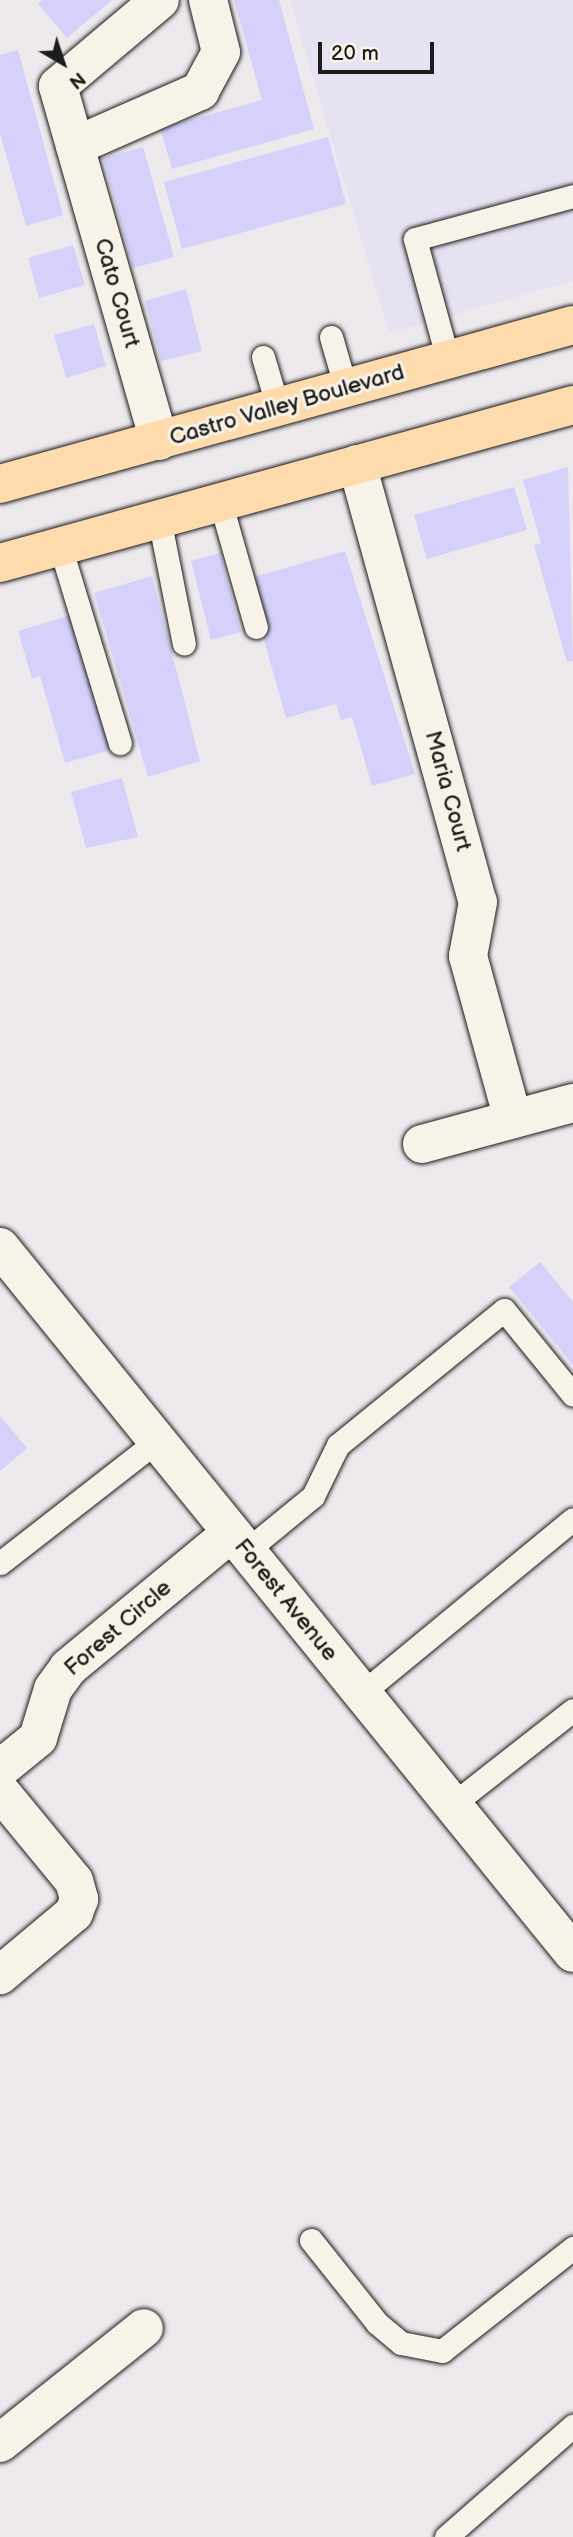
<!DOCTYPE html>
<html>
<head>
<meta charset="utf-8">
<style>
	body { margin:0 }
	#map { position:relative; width:573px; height:2537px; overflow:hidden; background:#ede9ed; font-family:"Balsamiq Sans",sans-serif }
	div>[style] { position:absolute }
	.built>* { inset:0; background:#e6e2f1 }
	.building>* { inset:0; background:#d6d1fa }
	.roads { filter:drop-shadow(0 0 2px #1c1c1c) drop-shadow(0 0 2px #1c1c1c) }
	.service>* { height:23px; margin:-11.5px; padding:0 11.5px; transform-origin:11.5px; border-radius:11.5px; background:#f7f3e8 }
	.minor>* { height:38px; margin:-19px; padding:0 19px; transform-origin:19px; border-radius:19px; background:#f7f3e8 }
	.primary>* { height:38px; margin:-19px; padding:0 19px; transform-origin:19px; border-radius:19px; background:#fedbac }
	span { translate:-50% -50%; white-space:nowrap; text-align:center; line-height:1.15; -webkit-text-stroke:6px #f7f3e8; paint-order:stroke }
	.street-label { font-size:23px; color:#1c1c1c }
	.north { position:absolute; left:28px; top:28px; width:70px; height:70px; -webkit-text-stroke:5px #f7f3e8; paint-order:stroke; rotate:141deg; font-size:19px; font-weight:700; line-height:28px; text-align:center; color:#1c1c1c }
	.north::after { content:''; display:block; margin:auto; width:24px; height:32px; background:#1c1c1c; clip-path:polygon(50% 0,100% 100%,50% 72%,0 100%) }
	.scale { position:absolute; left:318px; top:42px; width:116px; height:32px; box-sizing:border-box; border:4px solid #1c1c1c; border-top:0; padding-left:9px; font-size:21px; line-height:24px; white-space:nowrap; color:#1c1c1c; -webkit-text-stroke:5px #f7f3e8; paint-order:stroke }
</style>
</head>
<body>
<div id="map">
	<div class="built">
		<i style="clip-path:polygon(290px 0,573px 0,573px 281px,389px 333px)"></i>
	</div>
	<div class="building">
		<i style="clip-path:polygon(42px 0,112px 0,67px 38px,38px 4px)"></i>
		<i style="clip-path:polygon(234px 0,279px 0,314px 129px,172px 169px,160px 128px,262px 100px)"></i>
		<i style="clip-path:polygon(18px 50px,63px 215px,26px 226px,0 133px,0 55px)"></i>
		<i style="clip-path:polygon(328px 137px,346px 204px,182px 249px,164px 182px)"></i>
		<i style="clip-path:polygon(143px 147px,174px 257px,133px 268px,103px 158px)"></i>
		<i style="clip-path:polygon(73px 245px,85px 285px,39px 298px,28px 258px)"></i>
		<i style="clip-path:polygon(186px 289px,202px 351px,161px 361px,145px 301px)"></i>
		<i style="clip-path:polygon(94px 324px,106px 366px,66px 378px,54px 335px)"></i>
		<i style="clip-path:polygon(568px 467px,573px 661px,567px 662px,534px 545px,541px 543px,523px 480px)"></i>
		<i style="clip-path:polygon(514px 487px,527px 530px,427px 559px,414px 515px)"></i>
		<i style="clip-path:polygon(345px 551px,415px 774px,372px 786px,352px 717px,341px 720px,336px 704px,286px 718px,247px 579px)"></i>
		<i style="clip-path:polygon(220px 553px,241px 632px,211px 640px,191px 561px)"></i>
		<i style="clip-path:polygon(152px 576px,200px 761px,148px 777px,94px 593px)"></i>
		<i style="clip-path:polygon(75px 614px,114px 749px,65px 763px,40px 676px,32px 679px,18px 631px)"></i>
		<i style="clip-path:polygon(122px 778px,138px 837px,86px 848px,71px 792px)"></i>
		<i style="clip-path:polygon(540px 1262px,573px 1302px,573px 1365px,509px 1287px)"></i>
		<i style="clip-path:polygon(0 1416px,27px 1448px,0 1471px)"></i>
	</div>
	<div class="roads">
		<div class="service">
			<i style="left:331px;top:337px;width:54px;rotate:73.9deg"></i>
			<i style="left:263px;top:357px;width:53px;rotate:73.6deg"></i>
			<i style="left:448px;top:360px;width:125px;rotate:-105.3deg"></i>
			<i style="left:415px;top:239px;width:164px;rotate:-15.2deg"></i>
			<i style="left:220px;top:501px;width:131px;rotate:74.1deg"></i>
			<i style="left:159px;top:518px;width:128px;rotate:78.8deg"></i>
			<i style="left:60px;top:546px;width:206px;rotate:73.1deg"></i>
			<i style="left:246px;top:1551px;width:87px;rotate:-39.4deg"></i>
			<i style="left:313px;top:1496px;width:57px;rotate:-63.9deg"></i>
			<i style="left:338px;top:1445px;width:214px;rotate:-39.1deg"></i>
			<i style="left:504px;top:1310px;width:109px;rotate:50.9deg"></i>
			<i style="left:0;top:1563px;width:200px;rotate:-37.9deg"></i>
			<i style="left:362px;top:1693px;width:273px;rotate:-39.5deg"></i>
			<i style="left:453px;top:1804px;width:152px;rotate:-38.1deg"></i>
			<i style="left:311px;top:2240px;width:106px;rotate:51.5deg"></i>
			<i style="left:377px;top:2323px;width:31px;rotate:40deg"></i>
			<i style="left:401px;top:2343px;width:42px;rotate:11deg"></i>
			<i style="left:442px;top:2351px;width:167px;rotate:-38.2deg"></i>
			<i style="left:446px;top:2537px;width:169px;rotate:-41.2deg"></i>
		</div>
		<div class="minor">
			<i style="left:75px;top:146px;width:137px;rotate:-23.7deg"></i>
			<i style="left:200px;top:91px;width:44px;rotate:-61.7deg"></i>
			<i style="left:221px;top:52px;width:54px;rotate:-104deg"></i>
			<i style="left:159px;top:441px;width:369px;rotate:-105.9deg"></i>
			<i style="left:58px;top:86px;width:133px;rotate:-40.1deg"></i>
			<i style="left:357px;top:464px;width:454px;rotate:74.6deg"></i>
			<i style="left:478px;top:902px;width:55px;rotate:100.5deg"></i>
			<i style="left:468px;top:956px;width:169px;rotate:74.6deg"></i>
			<i style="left:422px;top:1144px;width:156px;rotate:-15.2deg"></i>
			<i style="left:0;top:1247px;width:909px;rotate:50.94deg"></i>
			<i style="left:0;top:1769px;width:49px;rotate:-39.2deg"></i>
			<i style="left:38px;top:1738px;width:51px;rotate:-73deg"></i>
			<i style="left:53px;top:1689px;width:26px;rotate:-54deg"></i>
			<i style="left:68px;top:1668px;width:212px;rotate:-39.6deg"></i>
			<i style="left:0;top:1791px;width:117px;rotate:50.6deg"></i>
			<i style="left:74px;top:1881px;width:19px;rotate:74deg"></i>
			<i style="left:79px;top:1899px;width:15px;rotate:110deg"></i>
			<i style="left:74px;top:1913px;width:97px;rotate:140deg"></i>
			<i style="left:0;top:2443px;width:184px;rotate:-38.6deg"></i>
		</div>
		<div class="primary">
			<i style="left:0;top:484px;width:595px;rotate:-15.51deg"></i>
			<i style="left:0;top:563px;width:594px;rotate:-15.42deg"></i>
		</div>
	</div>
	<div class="street-label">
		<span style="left:117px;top:293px;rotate:74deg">Cato Court</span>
		<span style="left:287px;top:405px;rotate:-16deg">Castro Valley Boulevard</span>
		<span style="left:448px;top:791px;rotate:75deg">Maria Court</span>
		<span style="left:286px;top:1600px;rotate:51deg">Forest Avenue</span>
		<span style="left:118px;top:1628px;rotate:-41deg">Forest Circle</span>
	</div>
	<div class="north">N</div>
	<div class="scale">20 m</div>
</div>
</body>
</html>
